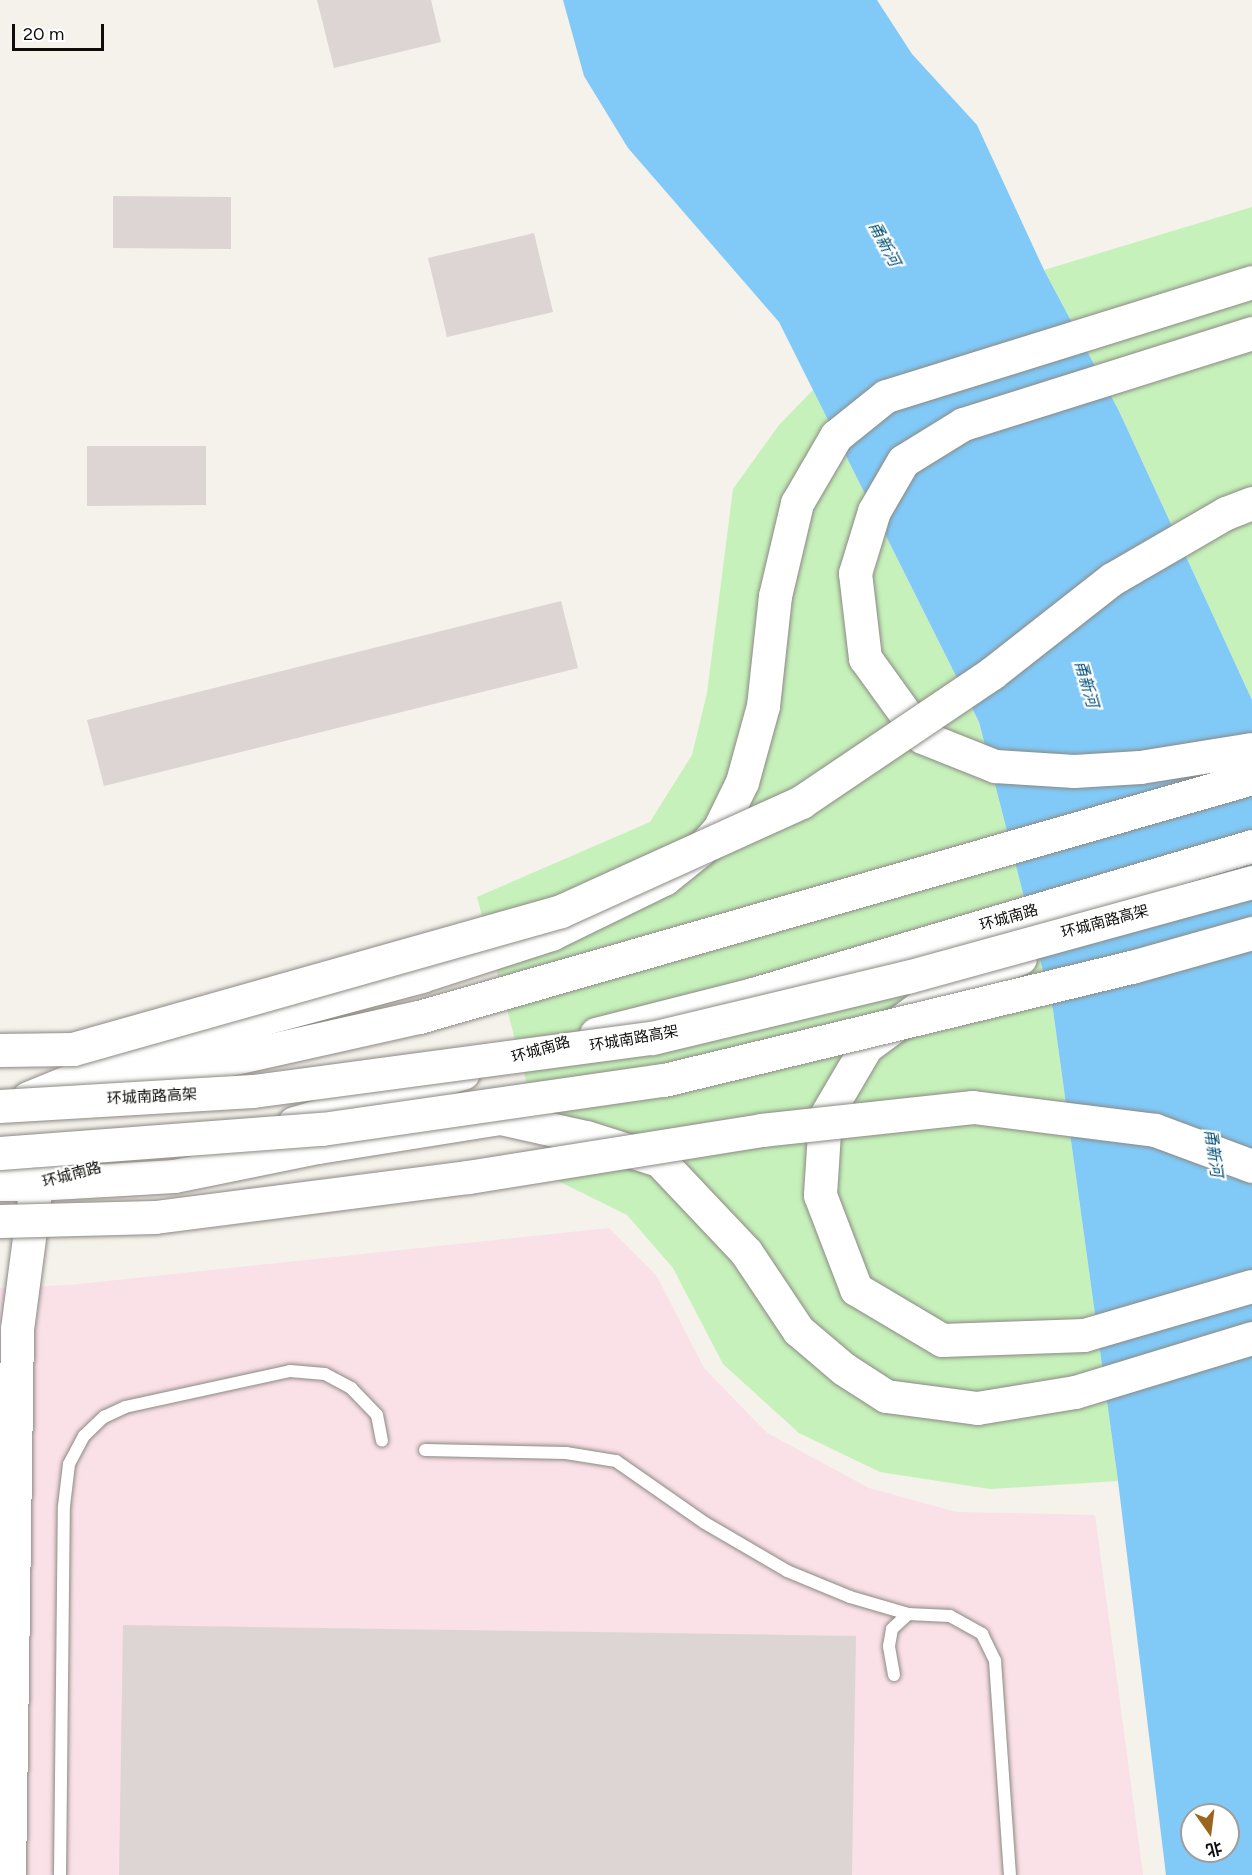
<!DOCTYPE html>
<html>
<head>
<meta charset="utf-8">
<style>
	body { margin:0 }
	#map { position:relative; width:1252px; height:1875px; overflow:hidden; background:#f5f1eb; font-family:Figtree,"Noto Sans SC",sans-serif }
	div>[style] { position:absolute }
	.commercial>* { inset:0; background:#fae0e7 }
	.green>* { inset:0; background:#c6f1ba }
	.water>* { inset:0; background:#81caf8 }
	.building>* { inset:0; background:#ddd5d4 }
	.roads { filter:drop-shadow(0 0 2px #8c8984) drop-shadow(0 0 2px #8c8984) }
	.lane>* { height:12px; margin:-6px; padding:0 6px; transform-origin:6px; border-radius:6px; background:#fff }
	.secondary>* { height:33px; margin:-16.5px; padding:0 16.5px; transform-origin:16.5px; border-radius:16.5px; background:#fff }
	.primary>* { height:33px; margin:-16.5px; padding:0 16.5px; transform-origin:16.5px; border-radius:16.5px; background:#fff }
	.highway>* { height:33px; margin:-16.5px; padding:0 16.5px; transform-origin:16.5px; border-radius:16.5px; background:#fff }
	.bridges { filter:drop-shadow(0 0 2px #8c8984) drop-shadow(0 0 2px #8c8984) }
	.highway-bridge>* { height:33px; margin:-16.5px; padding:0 16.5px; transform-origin:16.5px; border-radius:16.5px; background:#fff }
	span { translate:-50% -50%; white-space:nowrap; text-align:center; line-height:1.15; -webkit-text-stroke:4.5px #fff; paint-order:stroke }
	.street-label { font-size:15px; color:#0e0d0b }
	.water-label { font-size:16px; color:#005176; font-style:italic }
	.north { position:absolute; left:1180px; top:1803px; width:60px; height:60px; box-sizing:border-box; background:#fff; border:2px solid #9f9e9d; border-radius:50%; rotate:166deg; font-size:16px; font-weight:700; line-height:24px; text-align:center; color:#0e0d0b }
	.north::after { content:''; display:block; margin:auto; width:21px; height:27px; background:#9b651d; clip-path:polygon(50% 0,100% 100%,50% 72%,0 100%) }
	.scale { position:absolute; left:12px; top:24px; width:92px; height:27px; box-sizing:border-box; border:3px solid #0e0d0b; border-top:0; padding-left:8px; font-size:18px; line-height:21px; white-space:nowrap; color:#0e0d0b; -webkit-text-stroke:4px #fff; paint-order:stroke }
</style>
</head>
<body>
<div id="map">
	<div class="commercial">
		<i style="clip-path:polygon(609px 1228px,656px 1275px,704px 1368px,767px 1433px,869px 1488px,956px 1512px,1095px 1515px,1143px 1875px,0 1875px,0 1288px,70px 1285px)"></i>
	</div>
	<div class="green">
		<i style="clip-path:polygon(1252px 207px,1252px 700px,1119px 411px,1044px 270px)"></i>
		<i style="clip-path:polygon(813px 390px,979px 722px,1053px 1010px,1118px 1481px,990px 1489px,880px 1472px,799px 1433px,723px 1364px,673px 1268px,627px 1215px,552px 1178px,477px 897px,650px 822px,692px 755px,707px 693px,733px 489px,779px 425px)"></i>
	</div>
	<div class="water">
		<i style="clip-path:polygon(evenodd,563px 0,877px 0,912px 54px,977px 125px,1044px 270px,1119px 411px,1252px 700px,1252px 1875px,1166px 1875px,1118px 1481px,1053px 1010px,979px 722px,779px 322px,628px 148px,584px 76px,563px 0,1192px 1815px,1228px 1815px,1228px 1851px,1192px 1851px,1192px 1815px)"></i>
	</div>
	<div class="building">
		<i style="clip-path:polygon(317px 0,431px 0,441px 42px,334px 68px)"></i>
		<i style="clip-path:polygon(113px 196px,231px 197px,231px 249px,113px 248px)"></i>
		<i style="clip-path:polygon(534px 233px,553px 312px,447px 337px,428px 258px)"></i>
		<i style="clip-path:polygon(87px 446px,206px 446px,206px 505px,87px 506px)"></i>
		<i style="clip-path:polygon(561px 601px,578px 668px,104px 786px,87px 720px)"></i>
		<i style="clip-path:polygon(123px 1625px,856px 1636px,852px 1875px,119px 1875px)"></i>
	</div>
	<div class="roads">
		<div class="lane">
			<i style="left:425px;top:1450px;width:141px;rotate:1.2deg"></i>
			<i style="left:566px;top:1453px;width:51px;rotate:9.1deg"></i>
			<i style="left:616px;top:1461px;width:108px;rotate:34.9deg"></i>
			<i style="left:705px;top:1523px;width:95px;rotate:30.3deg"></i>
			<i style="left:787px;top:1571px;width:68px;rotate:22.4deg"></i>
			<i style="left:850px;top:1597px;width:60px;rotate:16.3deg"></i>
			<i style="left:894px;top:1675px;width:29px;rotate:-100deg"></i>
			<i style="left:889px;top:1646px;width:17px;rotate:-80deg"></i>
			<i style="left:892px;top:1629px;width:22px;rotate:-43deg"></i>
			<i style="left:908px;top:1614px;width:42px;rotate:2.7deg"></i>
			<i style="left:950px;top:1616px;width:37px;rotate:29deg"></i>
			<i style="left:982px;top:1634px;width:30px;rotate:64deg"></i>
			<i style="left:995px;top:1661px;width:215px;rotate:86deg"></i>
			<i style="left:60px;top:1875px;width:369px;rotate:-89.4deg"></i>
			<i style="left:64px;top:1506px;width:42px;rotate:-83.2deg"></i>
			<i style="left:69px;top:1464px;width:32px;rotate:-62deg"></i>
			<i style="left:84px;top:1436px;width:28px;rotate:-44deg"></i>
			<i style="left:104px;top:1417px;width:23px;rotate:-25deg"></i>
			<i style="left:125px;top:1407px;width:169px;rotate:-12.3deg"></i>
			<i style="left:290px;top:1371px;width:35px;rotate:5deg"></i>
			<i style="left:325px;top:1374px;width:30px;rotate:28deg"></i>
			<i style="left:351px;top:1388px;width:37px;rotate:46deg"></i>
			<i style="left:377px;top:1415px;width:26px;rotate:79deg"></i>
		</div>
		<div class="secondary">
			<i style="left:9px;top:1875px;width:546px;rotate:-89.16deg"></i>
			<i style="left:17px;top:1329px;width:146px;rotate:-82.5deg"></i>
		</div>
		<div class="primary">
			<i style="left:1252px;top:333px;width:303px;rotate:162.5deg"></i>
			<i style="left:963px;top:424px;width:70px;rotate:148.3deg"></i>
			<i style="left:903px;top:461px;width:58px;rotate:120.1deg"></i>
			<i style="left:874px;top:511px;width:65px;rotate:107deg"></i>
			<i style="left:855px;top:573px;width:86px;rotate:83.3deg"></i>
			<i style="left:865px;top:658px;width:97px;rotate:54.2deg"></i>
			<i style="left:922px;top:737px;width:79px;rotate:21.7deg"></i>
			<i style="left:995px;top:766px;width:79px;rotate:3.6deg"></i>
			<i style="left:1074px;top:771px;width:66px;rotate:-3.5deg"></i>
			<i style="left:1140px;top:767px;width:113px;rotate:-9.1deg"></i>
			<i style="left:1020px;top:958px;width:82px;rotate:157.8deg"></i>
			<i style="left:944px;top:989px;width:97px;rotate:143.4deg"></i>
			<i style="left:866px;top:1047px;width:81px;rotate:120.4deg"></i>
			<i style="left:825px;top:1117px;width:78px;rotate:93.7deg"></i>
			<i style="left:820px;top:1195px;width:101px;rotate:69deg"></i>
			<i style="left:856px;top:1289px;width:100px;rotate:30.7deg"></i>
			<i style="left:942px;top:1340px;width:142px;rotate:-2deg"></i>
			<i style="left:1084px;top:1335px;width:175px;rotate:-16.3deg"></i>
			<i style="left:596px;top:1034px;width:162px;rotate:-14.3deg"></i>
			<i style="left:753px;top:994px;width:520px;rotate:-16.52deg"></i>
			<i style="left:74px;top:1090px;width:86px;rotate:-10deg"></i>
			<i style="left:159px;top:1075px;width:266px;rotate:-12.6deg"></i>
			<i style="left:419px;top:1017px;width:867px;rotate:-16.01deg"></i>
			<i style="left:294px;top:1123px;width:176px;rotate:-16.5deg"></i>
			<i style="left:0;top:1184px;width:36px"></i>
			<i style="left:36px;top:1184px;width:22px;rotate:-13deg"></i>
			<i style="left:36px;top:1184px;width:138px;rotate:-3.3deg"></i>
			<i style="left:174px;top:1176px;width:147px;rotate:-11.4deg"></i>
			<i style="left:318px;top:1147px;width:184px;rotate:-9.1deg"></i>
			<i style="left:500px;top:1118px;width:88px;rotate:12.5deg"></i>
			<i style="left:586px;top:1137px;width:77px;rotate:17.5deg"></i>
			<i style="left:659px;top:1160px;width:127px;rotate:46.6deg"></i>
			<i style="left:746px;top:1252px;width:94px;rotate:56.3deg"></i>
			<i style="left:798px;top:1330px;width:60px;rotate:40.3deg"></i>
			<i style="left:844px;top:1369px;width:50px;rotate:32.7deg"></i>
			<i style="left:886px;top:1396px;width:92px;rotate:7.5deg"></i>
			<i style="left:977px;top:1408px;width:99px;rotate:-9.3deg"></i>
			<i style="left:1075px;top:1392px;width:185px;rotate:-17deg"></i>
		</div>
		<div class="highway">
			<i style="left:28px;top:1098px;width:126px;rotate:-22.3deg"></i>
			<i style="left:145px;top:1050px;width:286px;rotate:-15deg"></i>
			<i style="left:421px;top:976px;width:137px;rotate:-17.9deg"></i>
			<i style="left:551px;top:934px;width:126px;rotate:-26deg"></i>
			<i style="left:664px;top:879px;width:46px;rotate:-38.9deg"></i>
			<i style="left:700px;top:850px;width:28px;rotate:-48deg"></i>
			<i style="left:719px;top:829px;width:52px;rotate:-63.9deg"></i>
			<i style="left:742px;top:782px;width:79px;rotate:-74.6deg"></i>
			<i style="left:763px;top:706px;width:111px;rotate:-83.8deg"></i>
			<i style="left:775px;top:596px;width:96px;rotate:-76.7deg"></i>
			<i style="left:797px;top:503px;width:78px;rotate:-59.8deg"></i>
			<i style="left:836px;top:436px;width:64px;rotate:-38.7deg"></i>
			<i style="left:886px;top:396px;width:383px;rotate:-17.3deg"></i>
		</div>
	</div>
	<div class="bridges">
		<div class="highway-bridge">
			<i style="left:0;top:1050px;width:73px;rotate:-0.8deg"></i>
			<i style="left:73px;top:1049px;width:507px;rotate:-15.79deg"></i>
			<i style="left:561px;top:911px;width:264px;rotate:-24.4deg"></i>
			<i style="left:801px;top:802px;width:230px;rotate:-34deg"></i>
			<i style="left:992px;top:673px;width:152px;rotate:-38.1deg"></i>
			<i style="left:1112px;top:579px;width:132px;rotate:-30.1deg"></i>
			<i style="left:1226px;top:513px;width:28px;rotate:-21deg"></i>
			<i style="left:0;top:1106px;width:253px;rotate:-3.4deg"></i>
			<i style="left:253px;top:1091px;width:403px;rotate:-7.6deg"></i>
			<i style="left:652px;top:1038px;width:262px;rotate:-13.5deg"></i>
			<i style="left:907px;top:977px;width:358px;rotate:-15.4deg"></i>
			<i style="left:0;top:1153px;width:323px;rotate:-4.3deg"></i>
			<i style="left:322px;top:1129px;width:345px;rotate:-8.2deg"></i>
			<i style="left:664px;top:1080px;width:481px;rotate:-13.6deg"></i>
			<i style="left:1132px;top:967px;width:125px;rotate:-15.8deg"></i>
			<i style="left:0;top:1221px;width:155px;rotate:-1.5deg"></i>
			<i style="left:155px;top:1217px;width:316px;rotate:-7.3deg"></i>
			<i style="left:468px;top:1177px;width:297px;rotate:-9.1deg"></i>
			<i style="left:761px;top:1130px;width:213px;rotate:-6.2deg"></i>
			<i style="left:973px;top:1107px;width:183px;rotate:7.2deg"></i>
			<i style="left:1155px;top:1130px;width:103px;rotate:20.4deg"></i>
		</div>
	</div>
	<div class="street-label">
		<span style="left:1009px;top:918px;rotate:-16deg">环城南路</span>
		<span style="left:1105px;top:922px;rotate:-15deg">环城南路高架</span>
		<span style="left:634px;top:1039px;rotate:-10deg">环城南路高架</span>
		<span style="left:541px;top:1050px;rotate:-16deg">环城南路</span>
		<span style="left:152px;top:1097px;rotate:-3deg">环城南路高架</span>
		<span style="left:72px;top:1175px;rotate:-15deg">环城南路</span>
	</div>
	<div class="water-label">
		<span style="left:884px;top:244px;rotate:62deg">甬新河</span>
		<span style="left:1086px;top:684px;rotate:74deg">甬新河</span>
		<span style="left:1213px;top:1153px;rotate:82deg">甬新河</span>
	</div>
	<div class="north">北</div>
	<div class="scale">20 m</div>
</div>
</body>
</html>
